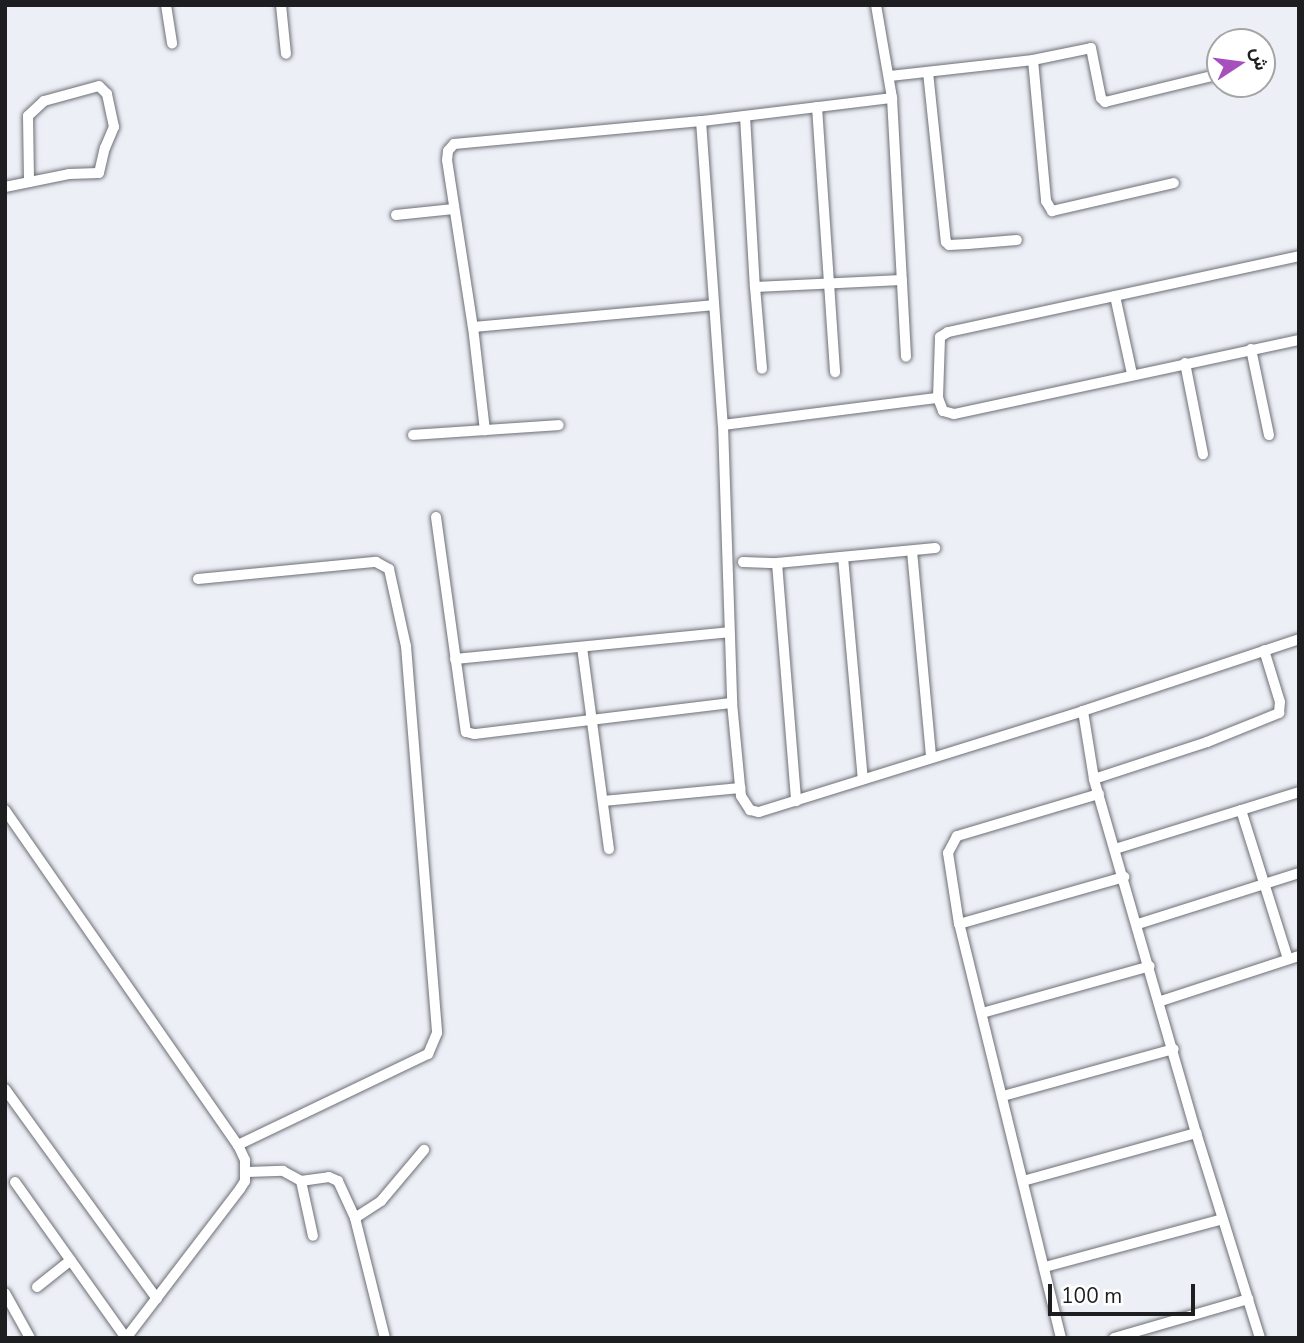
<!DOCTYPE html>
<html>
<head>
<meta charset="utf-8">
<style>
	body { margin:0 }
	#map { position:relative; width:1304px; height:1343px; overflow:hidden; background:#eceff6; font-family:"Nunito Sans",Vazirmatn,sans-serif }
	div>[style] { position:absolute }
	.roads { filter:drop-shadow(0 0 2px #6d6f75) drop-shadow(0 0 2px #6d6f75) }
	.street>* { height:10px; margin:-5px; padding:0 5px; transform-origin:5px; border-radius:5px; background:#fff }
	span { translate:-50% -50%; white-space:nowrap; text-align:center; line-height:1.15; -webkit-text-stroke:5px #fff; paint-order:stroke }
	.frame { position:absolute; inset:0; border:7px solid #1d1e20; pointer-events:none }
	.north { position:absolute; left:1206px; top:28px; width:70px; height:70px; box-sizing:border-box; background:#fff; border:2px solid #a5a5a6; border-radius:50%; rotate:77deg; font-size:19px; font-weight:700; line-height:28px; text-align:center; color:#1d1e20 }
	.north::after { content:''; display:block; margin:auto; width:24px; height:32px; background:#a750bd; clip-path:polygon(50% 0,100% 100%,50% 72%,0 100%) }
	.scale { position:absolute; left:1048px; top:1284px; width:147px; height:32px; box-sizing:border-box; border:4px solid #1d1e20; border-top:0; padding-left:9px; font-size:21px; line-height:24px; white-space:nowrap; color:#1d1e20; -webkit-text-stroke:5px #fff; paint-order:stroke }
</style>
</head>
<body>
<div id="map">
	<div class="roads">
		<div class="street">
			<i style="left:166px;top:5px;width:39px;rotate:81deg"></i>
			<i style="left:281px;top:5px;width:49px;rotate:84.2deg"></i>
			<i style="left:876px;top:5px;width:94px;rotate:80.2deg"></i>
			<i style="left:892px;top:98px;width:192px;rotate:173.1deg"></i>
			<i style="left:701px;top:121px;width:305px;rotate:85.9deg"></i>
			<i style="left:723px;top:425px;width:278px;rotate:88.1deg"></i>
			<i style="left:732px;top:703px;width:93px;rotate:84.5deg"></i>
			<i style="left:741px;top:796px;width:17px;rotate:57deg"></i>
			<i style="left:750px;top:810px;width:9px;rotate:13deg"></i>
			<i style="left:759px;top:812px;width:339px;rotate:-17.3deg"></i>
			<i style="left:1033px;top:60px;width:59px;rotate:-11.7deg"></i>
			<i style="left:1091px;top:48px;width:51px;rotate:78.7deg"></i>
			<i style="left:1101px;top:98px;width:6px;rotate:45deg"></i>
			<i style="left:1105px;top:102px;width:118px;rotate:-13.7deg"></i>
			<i style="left:928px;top:72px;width:171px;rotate:84deg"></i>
			<i style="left:946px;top:242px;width:4px;rotate:45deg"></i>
			<i style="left:949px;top:245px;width:19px;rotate:-3deg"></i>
			<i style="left:968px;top:244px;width:49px;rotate:-4.7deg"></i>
			<i style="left:890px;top:76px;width:144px;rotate:-6.4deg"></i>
			<i style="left:1033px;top:60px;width:142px;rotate:84.7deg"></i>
			<i style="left:1046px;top:201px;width:12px;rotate:59deg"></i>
			<i style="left:1052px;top:211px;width:125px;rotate:-12.9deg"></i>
			<i style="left:892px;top:98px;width:259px;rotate:86.9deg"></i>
			<i style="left:817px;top:107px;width:266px;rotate:86.1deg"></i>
			<i style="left:745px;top:116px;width:171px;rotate:86.7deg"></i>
			<i style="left:755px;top:287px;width:147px;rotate:-2.7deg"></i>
			<i style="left:701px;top:121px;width:248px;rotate:174.7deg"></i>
			<i style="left:454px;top:144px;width:9px;rotate:131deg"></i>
			<i style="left:448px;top:151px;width:9px;rotate:96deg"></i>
			<i style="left:447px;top:160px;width:169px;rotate:81.2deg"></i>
			<i style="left:473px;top:327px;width:241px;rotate:-5.2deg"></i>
			<i style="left:5px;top:187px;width:65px;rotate:-11.5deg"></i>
			<i style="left:69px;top:174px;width:30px;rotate:-2deg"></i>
			<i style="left:99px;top:173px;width:26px;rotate:-77deg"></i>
			<i style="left:105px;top:148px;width:23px;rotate:-67deg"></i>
			<i style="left:114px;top:127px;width:34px;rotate:-102deg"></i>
			<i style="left:107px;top:94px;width:11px;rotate:-135deg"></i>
			<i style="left:99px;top:86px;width:57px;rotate:164.7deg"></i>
			<i style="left:44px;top:101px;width:22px;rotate:137deg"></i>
			<i style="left:28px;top:116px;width:66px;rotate:89.1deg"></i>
			<i style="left:396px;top:215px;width:58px;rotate:-5.9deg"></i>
			<i style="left:755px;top:287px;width:82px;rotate:85.1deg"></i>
			<i style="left:1115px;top:296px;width:80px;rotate:77.7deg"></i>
			<i style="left:473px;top:327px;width:104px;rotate:83.4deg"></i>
			<i style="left:1251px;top:349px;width:88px;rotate:78.2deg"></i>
			<i style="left:1185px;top:363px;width:93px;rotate:78.8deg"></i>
			<i style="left:938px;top:398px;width:61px;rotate:-88.1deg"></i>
			<i style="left:940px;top:337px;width:9px;rotate:-32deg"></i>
			<i style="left:948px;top:332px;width:359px;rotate:-12.2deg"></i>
			<i style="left:723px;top:425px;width:217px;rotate:-7.2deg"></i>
			<i style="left:938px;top:398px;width:14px;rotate:69deg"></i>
			<i style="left:943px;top:411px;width:11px;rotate:15deg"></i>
			<i style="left:954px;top:414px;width:353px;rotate:-12.1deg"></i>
			<i style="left:413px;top:435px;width:146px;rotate:-3.9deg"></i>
			<i style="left:436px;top:517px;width:217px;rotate:82.1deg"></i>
			<i style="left:466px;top:732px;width:9px;rotate:13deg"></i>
			<i style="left:475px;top:734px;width:259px;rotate:-6.9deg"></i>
			<i style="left:912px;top:551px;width:206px;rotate:84.7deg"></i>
			<i style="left:843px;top:557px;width:223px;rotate:84.9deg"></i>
			<i style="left:743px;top:562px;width:34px;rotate:2deg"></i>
			<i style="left:777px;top:563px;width:159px;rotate:-5.4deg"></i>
			<i style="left:777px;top:563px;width:239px;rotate:85.4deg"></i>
			<i style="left:198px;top:579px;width:179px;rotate:-5.5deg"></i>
			<i style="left:376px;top:562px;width:15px;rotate:28deg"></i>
			<i style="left:389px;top:569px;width:79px;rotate:77.6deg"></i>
			<i style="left:406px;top:646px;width:388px;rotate:85.4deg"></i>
			<i style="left:437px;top:1033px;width:23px;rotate:113deg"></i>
			<i style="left:428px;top:1054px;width:211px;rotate:154.4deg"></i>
			<i style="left:582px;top:647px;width:204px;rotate:82.4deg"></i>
			<i style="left:455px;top:659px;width:275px;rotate:-5.6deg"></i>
			<i style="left:1094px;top:779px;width:119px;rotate:-18.1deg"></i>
			<i style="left:1207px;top:742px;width:78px;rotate:-21.9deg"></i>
			<i style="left:1279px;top:713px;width:11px;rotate:-85deg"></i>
			<i style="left:1280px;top:702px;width:54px;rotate:-107.1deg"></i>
			<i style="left:603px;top:801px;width:138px;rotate:-5.4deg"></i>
			<i style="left:5px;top:810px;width:408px;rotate:55.2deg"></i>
			<i style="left:238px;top:1145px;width:17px;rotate:65deg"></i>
			<i style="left:245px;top:1160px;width:21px;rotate:90deg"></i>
			<i style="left:245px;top:1181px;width:9px;rotate:122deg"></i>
			<i style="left:240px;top:1189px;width:188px;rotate:127.4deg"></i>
			<i style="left:1241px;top:810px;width:156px;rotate:72.5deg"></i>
			<i style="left:1115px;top:849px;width:193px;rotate:-17.2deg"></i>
			<i style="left:959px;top:924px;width:172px;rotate:-15.9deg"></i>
			<i style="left:1138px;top:924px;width:169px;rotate:-17.6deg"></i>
			<i style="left:1161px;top:1001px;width:145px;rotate:-18.1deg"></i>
			<i style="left:982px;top:1013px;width:174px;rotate:-15.6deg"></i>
			<i style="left:5px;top:1089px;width:259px;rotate:54.1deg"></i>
			<i style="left:1003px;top:1096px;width:177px;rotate:-15.4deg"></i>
			<i style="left:247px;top:1172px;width:36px;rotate:-2deg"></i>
			<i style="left:283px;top:1171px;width:21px;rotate:29deg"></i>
			<i style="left:301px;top:1181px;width:56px;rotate:77.7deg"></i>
			<i style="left:301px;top:1181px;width:28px;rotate:-8deg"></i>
			<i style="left:329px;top:1177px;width:10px;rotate:24deg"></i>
			<i style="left:338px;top:1181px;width:41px;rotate:65.3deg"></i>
			<i style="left:355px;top:1218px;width:124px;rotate:76deg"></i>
			<i style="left:1023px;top:1181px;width:180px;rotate:-15.5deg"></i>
			<i style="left:15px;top:1182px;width:191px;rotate:54.6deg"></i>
			<i style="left:355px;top:1218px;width:31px;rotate:-33deg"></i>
			<i style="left:381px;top:1201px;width:67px;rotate:-49.9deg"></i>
			<i style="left:1045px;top:1267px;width:184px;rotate:-15.1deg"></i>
			<i style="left:37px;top:1287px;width:43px;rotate:-38.5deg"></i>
			<i style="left:5px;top:1293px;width:51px;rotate:60.9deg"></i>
			<i style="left:1061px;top:1338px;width:426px;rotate:-103.8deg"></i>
			<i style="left:959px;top:924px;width:72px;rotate:-98.8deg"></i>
			<i style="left:948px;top:853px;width:19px;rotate:-62deg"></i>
			<i style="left:957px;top:836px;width:148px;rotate:-16.5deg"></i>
			<i style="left:1114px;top:1338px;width:140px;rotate:-16.2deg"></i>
			<i style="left:1260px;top:1338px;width:215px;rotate:-107.3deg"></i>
			<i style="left:1196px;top:1133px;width:368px;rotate:-106.1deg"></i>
			<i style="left:1094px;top:779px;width:69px;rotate:-99.2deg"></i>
			<i style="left:1083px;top:711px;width:228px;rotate:-18.4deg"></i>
		</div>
	</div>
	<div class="frame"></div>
	<div class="north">ش</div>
	<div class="scale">100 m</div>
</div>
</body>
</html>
